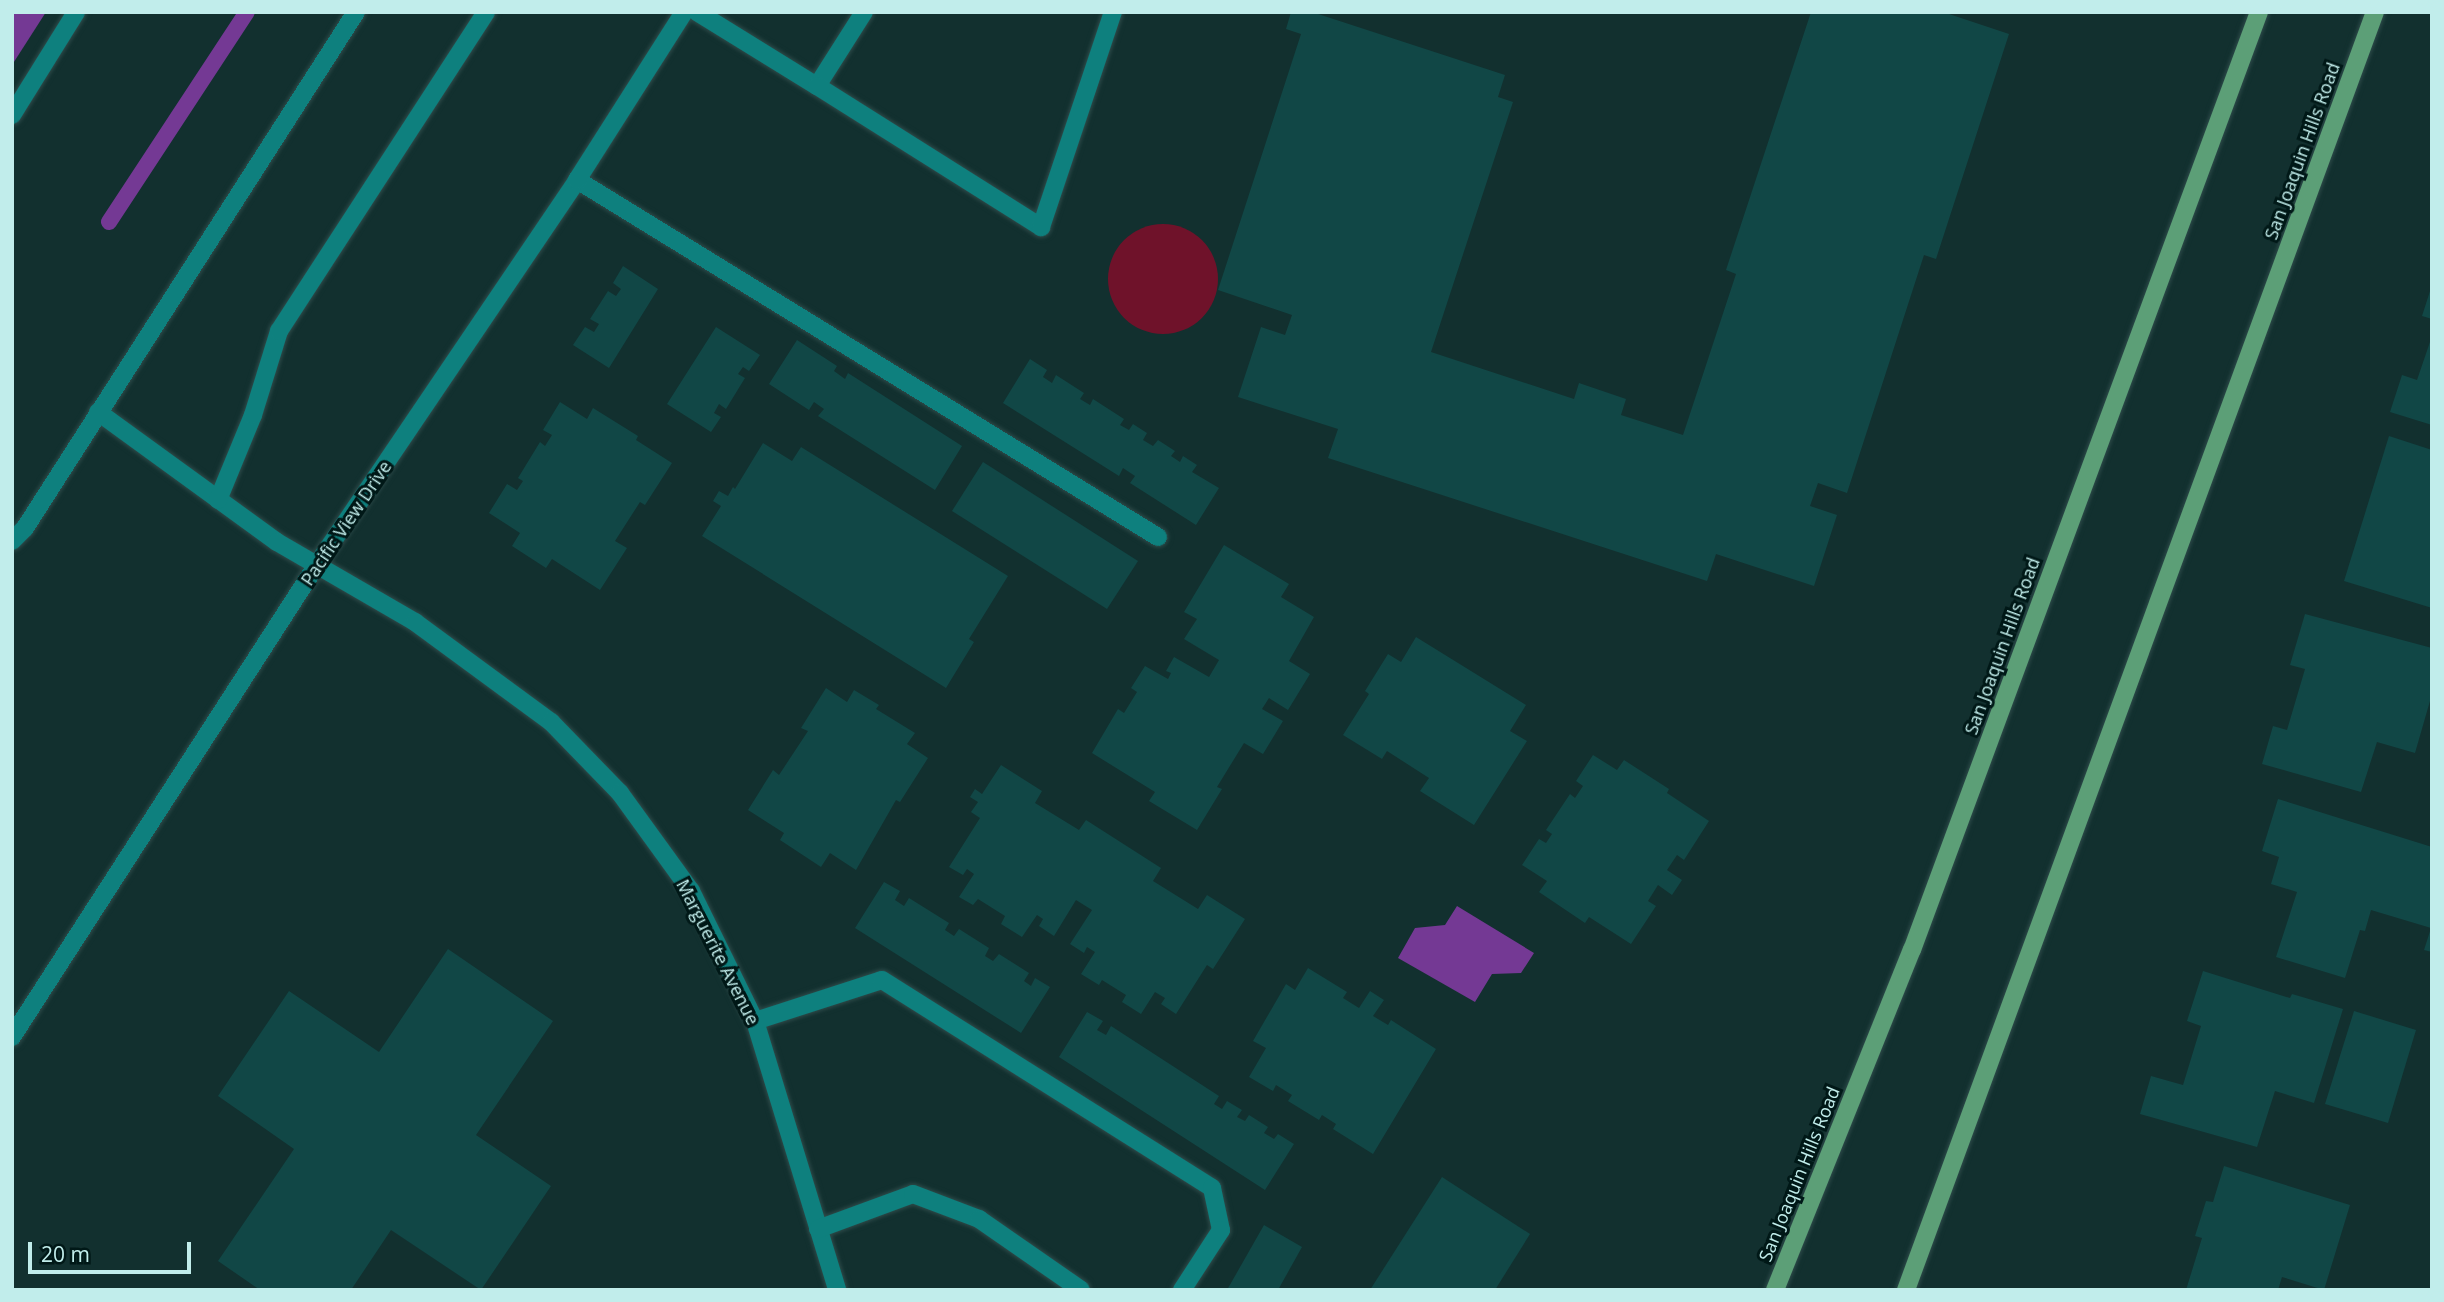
<!DOCTYPE html>
<html>
<head>
<meta charset="utf-8">
<style>
	body { margin:0 }
	#map { position:relative; width:2444px; height:1302px; overflow:hidden; background:#12302f; font-family:"Open Sans",sans-serif }
	div>[style] { position:absolute }
	.green>* { inset:0; background:#6f122a }
	.round { border-radius:50% }
	.water>* { inset:0; background:#743994 }
	.stream>* { height:16px; margin:-8px; padding:0 8px; transform-origin:8px; border-radius:8px; background:#743994 }
	.building>* { inset:0; background:#114746 }
	.roads { filter:drop-shadow(0 0 2px #2e4b4a) drop-shadow(0 0 2px #2e4b4a) }
	.minor>* { height:18px; margin:-9px; padding:0 9px; transform-origin:9px; border-radius:9px; background:#0e807e }
	.major>* { height:18px; margin:-9px; padding:0 9px; transform-origin:9px; border-radius:9px; background:#5c9f77 }
	span { translate:-50% -50%; white-space:nowrap; text-align:center; line-height:1.15; -webkit-text-stroke:6px #001817; paint-order:stroke }
	.street-label { font-size:18px; color:#c1edeb }
	.frame { position:absolute; inset:0; border:14px solid #c1edeb; pointer-events:none }
	.scale { position:absolute; left:28px; top:1242px; width:163px; height:32px; box-sizing:border-box; border:4px solid #c1edeb; border-top:0; padding-left:9px; font-size:21px; line-height:24px; white-space:nowrap; color:#c1edeb; -webkit-text-stroke:5px #001817; paint-order:stroke }
</style>
</head>
<body>
<div id="map">
	<div class="green">
		<i class="round" style="left:1108px;top:224px;width:110px;height:110px"></i>
	</div>
	<div class="water">
		<i style="clip-path:polygon(12px 12px,46px 12px,12px 65px)"></i>
		<i style="clip-path:polygon(1457px 906px,1534px 953px,1521px 973px,1492px 974px,1475px 1002px,1398px 958px,1415px 928px,1445px 925px)"></i>
	</div>
	<div class="stream">
		<i style="left:109px;top:222px;width:251px;rotate:-56.7deg"></i>
	</div>
	<div class="building">
		<i style="clip-path:polygon(1291px 12px,1312px 12px,1505px 75px,1498px 97px,1513px 102px,1431px 352px,1574px 399px,1579px 383px,1626px 399px,1621px 415px,1683px 435px,1736px 274px,1726px 270px,1811px 12px,1943px 12px,2009px 34px,1936px 259px,1924px 255px,1847px 493px,1818px 483px,1810px 506px,1837px 515px,1814px 586px,1716px 554px,1707px 581px,1328px 458px,1338px 429px,1238px 397px,1261px 327px,1285px 335px,1292px 315px,1218px 290px,1301px 34px,1286px 29px)"></i>
		<i style="clip-path:polygon(623px 266px,658px 289px,609px 368px,573px 345px,585px 327px,594px 332px,599px 324px,590px 319px,608px 291px,616px 296px,621px 289px,613px 283px)"></i>
		<i style="clip-path:polygon(2431px 288px,2432px 288px,2432px 319px,2422px 316px)"></i>
		<i style="clip-path:polygon(716px 327px,760px 355px,749px 371px,743px 367px,738px 374px,745px 378px,726px 409px,719px 404px,714px 413px,721px 417px,711px 432px,667px 404px)"></i>
		<i style="clip-path:polygon(2432px 336px,2432px 425px,2390px 412px,2402px 375px,2417px 380px)"></i>
		<i style="clip-path:polygon(797px 340px,837px 366px,834px 371px,845px 379px,848px 373px,962px 446px,935px 490px,818px 416px,824px 409px,814px 402px,809px 410px,769px 384px)"></i>
		<i style="clip-path:polygon(1030px 359px,1047px 370px,1043px 377px,1052px 383px,1056px 375px,1084px 393px,1080px 399px,1090px 405px,1093px 399px,1124px 419px,1120px 425px,1129px 430px,1133px 424px,1147px 433px,1143px 440px,1153px 446px,1158px 440px,1175px 451px,1171px 456px,1180px 462px,1183px 456px,1197px 465px,1192px 472px,1219px 488px,1196px 525px,1130px 483px,1135px 476px,1123px 468px,1119px 476px,1003px 403px)"></i>
		<i style="clip-path:polygon(560px 402px,587px 419px,593px 408px,638px 436px,636px 440px,672px 463px,645px 505px,640px 502px,615px 541px,627px 548px,600px 590px,552px 559px,546px 568px,512px 546px,520px 533px,489px 513px,507px 484px,517px 490px,523px 481px,518px 478px,540px 442px,545px 446px,552px 435px,543px 430px)"></i>
		<i style="clip-path:polygon(2389px 436px,2432px 450px,2432px 608px,2344px 581px)"></i>
		<i style="clip-path:polygon(763px 443px,792px 461px,801px 447px,1008px 576px,969px 639px,974px 642px,946px 688px,702px 536px,721px 506px,713px 501px,719px 491px,728px 496px,733px 487px,735px 489px)"></i>
		<i style="clip-path:polygon(983px 462px,1138px 561px,1107px 609px,952px 511px)"></i>
		<i style="clip-path:polygon(1224px 545px,1289px 584px,1281px 597px,1314px 617px,1289px 661px,1310px 674px,1288px 710px,1269px 698px,1262px 709px,1283px 721px,1263px 754px,1244px 743px,1217px 787px,1222px 789px,1197px 830px,1149px 801px,1155px 792px,1092px 753px,1118px 709px,1124px 713px,1137px 692px,1131px 688px,1145px 666px,1168px 679px,1171px 673px,1166px 671px,1174px 657px,1209px 677px,1219px 660px,1184px 639px,1197px 619px,1184px 612px)"></i>
		<i style="clip-path:polygon(2305px 614px,2432px 648px,2432px 694px,2415px 753px,2377px 742px,2361px 792px,2262px 764px,2273px 726px,2287px 730px,2305px 669px,2290px 665px)"></i>
		<i style="clip-path:polygon(1416px 637px,1526px 705px,1510px 731px,1527px 741px,1474px 825px,1420px 791px,1429px 778px,1387px 751px,1382px 759px,1343px 735px,1369px 694px,1365px 691px,1388px 654px,1401px 662px)"></i>
		<i style="clip-path:polygon(826px 688px,847px 702px,854px 690px,879px 705px,876px 709px,915px 733px,907px 744px,928px 758px,900px 802px,896px 800px,856px 870px,830px 853px,821px 867px,780px 840px,784px 833px,748px 810px,773px 770px,779px 775px,808px 731px,801px 728px)"></i>
		<i style="clip-path:polygon(1593px 755px,1617px 770px,1624px 760px,1669px 789px,1667px 793px,1709px 821px,1684px 860px,1677px 855px,1667px 870px,1682px 880px,1672px 895px,1658px 885px,1648px 901px,1656px 906px,1631px 944px,1589px 917px,1585px 923px,1539px 892px,1547px 881px,1522px 865px,1539px 839px,1546px 843px,1552px 834px,1546px 830px,1570px 794px,1575px 798px,1583px 786px,1576px 781px)"></i>
		<i style="clip-path:polygon(1001px 765px,1042px 791px,1035px 803px,1079px 830px,1086px 820px,1161px 868px,1153px 881px,1198px 909px,1207px 895px,1245px 919px,1213px 969px,1207px 965px,1176px 1014px,1161px 1004px,1165px 998px,1155px 992px,1141px 1014px,1122px 1002px,1126px 995px,1102px 980px,1099px 985px,1081px 974px,1095px 952px,1087px 947px,1084px 953px,1070px 944px,1092px 910px,1076px 900px,1054px 936px,1039px 926px,1043px 919px,1037px 915px,1022px 937px,1001px 924px,1005px 916px,978px 899px,973px 905px,959px 897px,974px 874px,967px 869px,963px 875px,949px 867px,980px 818px,971px 812px,978px 802px,970px 797px,975px 789px,982px 794px)"></i>
		<i style="clip-path:polygon(2278px 799px,2432px 847px,2432px 952px,2424px 950px,2431px 928px,2371px 910px,2365px 931px,2360px 930px,2345px 978px,2276px 957px,2297px 892px,2271px 884px,2279px 857px,2262px 851px)"></i>
		<i style="clip-path:polygon(884px 882px,900px 891px,895px 900px,904px 906px,909px 898px,949px 923px,945px 930px,954px 936px,959px 929px,989px 948px,985px 956px,993px 961px,999px 954px,1029px 973px,1024px 981px,1031px 986px,1035px 978px,1050px 987px,1021px 1033px,855px 928px)"></i>
		<i style="clip-path:polygon(448px 949px,553px 1021px,476px 1135px,551px 1186px,481px 1290px,391px 1230px,351px 1290px,260px 1290px,218px 1261px,294px 1149px,218px 1096px,289px 991px,379px 1052px)"></i>
		<i style="clip-path:polygon(1308px 968px,1347px 992px,1343px 998px,1359px 1008px,1370px 991px,1384px 1000px,1373px 1016px,1388px 1025px,1391px 1020px,1436px 1049px,1373px 1154px,1333px 1129px,1336px 1124px,1322px 1115px,1319px 1120px,1288px 1101px,1292px 1095px,1276px 1085px,1273px 1091px,1249px 1077px,1266px 1048px,1253px 1041px,1286px 984px,1295px 990px)"></i>
		<i style="clip-path:polygon(2203px 971px,2290px 998px,2292px 994px,2343px 1009px,2314px 1103px,2275px 1091px,2257px 1147px,2140px 1114px,2151px 1076px,2183px 1085px,2201px 1026px,2187px 1021px)"></i>
		<i style="clip-path:polygon(2354px 1011px,2416px 1030px,2388px 1123px,2325px 1104px)"></i>
		<i style="clip-path:polygon(1087px 1012px,1103px 1021px,1097px 1030px,1106px 1035px,1111px 1026px,1219px 1096px,1214px 1104px,1222px 1109px,1227px 1101px,1242px 1110px,1237px 1117px,1245px 1121px,1249px 1115px,1268px 1127px,1264px 1133px,1274px 1139px,1278px 1134px,1294px 1144px,1265px 1190px,1059px 1057px)"></i>
		<i style="clip-path:polygon(2224px 1166px,2350px 1205px,2324px 1290px,2282px 1277px,2278px 1290px,2186px 1290px,2202px 1238px,2195px 1236px,2206px 1201px,2213px 1202px)"></i>
		<i style="clip-path:polygon(1442px 1177px,1530px 1234px,1495px 1290px,1370px 1290px)"></i>
		<i style="clip-path:polygon(1264px 1225px,1302px 1247px,1278px 1290px,1227px 1290px)"></i>
	</div>
	<div class="roads">
		<div class="minor">
			<i style="left:697px;top:12px;width:141px;rotate:31.7deg"></i>
			<i style="left:817px;top:86px;width:88px;rotate:-57.6deg"></i>
			<i style="left:817px;top:86px;width:265px;rotate:32.2deg"></i>
			<i style="left:1041px;top:227px;width:227px;rotate:-71.5deg"></i>
			<i style="left:12px;top:115px;width:121px;rotate:-58.1deg"></i>
			<i style="left:577px;top:180px;width:682px;rotate:31.57deg"></i>
			<i style="left:98px;top:412px;width:221px;rotate:36deg"></i>
			<i style="left:277px;top:542px;width:160px;rotate:30.1deg"></i>
			<i style="left:415px;top:622px;width:169px;rotate:36.3deg"></i>
			<i style="left:551px;top:722px;width:99px;rotate:45.8deg"></i>
			<i style="left:620px;top:793px;width:121px;rotate:54.1deg"></i>
			<i style="left:691px;top:891px;width:145px;rotate:63.8deg"></i>
			<i style="left:755px;top:1021px;width:281px;rotate:73deg"></i>
			<i style="left:218px;top:500px;width:92px;rotate:-67.6deg"></i>
			<i style="left:253px;top:415px;width:88px;rotate:-72.8deg"></i>
			<i style="left:279px;top:331px;width:380px;rotate:-57deg"></i>
			<i style="left:12px;top:541px;width:18px;rotate:-45deg"></i>
			<i style="left:25px;top:528px;width:613px;rotate:-57.32deg"></i>
			<i style="left:755px;top:1021px;width:133px;rotate:-17.9deg"></i>
			<i style="left:882px;top:980px;width:390px;rotate:32.2deg"></i>
			<i style="left:1212px;top:1188px;width:43px;rotate:77.9deg"></i>
			<i style="left:1221px;top:1230px;width:72px;rotate:123deg"></i>
			<i style="left:12px;top:1037px;width:561px;rotate:-57.16deg"></i>
			<i style="left:316px;top:566px;width:466px;rotate:-55.9deg"></i>
			<i style="left:577px;top:180px;width:199px;rotate:-57.5deg"></i>
			<i style="left:818px;top:1229px;width:101px;rotate:-20.2deg"></i>
			<i style="left:913px;top:1194px;width:71px;rotate:20.7deg"></i>
			<i style="left:979px;top:1219px;width:124px;rotate:34.8deg"></i>
		</div>
		<div class="major">
			<i style="left:1775px;top:1290px;width:367px;rotate:-68.1deg"></i>
			<i style="left:1912px;top:950px;width:1000px;rotate:-69.7deg"></i>
			<i style="left:1906px;top:1290px;width:1361px;rotate:-69.85deg"></i>
		</div>
	</div>
	<div class="street-label">
		<span style="left:2302px;top:151px;rotate:-70deg">San Joaquin Hills Road</span>
		<span style="left:346px;top:523px;rotate:-56deg">Pacific View Drive</span>
		<span style="left:2002px;top:646px;rotate:-70deg">San Joaquin Hills Road</span>
		<span style="left:718px;top:952px;rotate:63deg">Marguerite Avenue</span>
		<span style="left:1799px;top:1174px;rotate:-68deg">San Joaquin Hills Road</span>
	</div>
	<div class="frame"></div>
	<div class="scale">20 m</div>
</div>
</body>
</html>
